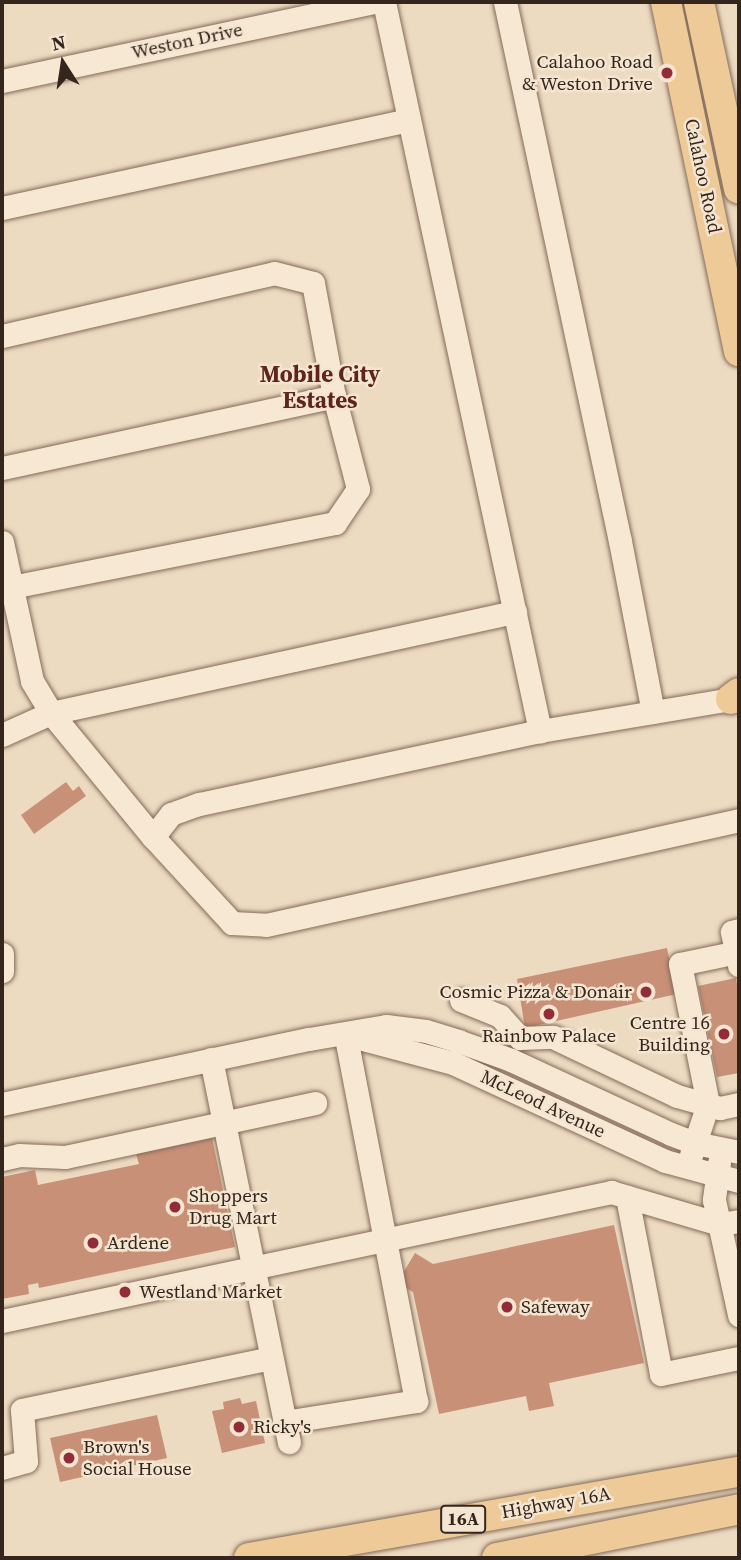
<!DOCTYPE html>
<html>
<head>
<meta charset="utf-8">
<style>
	body { margin:0 }
	#map { position:relative; width:741px; height:1560px; overflow:hidden; background:#ecdac1; font-family:"Source Serif 4",serif }
	div>[style] { position:absolute }
	.building>* { inset:0; background:#c99078 }
	.roads { filter:drop-shadow(0 0 2px #846b59) drop-shadow(0 0 2px #846b59) }
	.minor>* { height:23px; margin:-11.5px; padding:0 11.5px; transform-origin:11.5px; border-radius:11.5px; background:#f7e8d3 }
	.major>* { height:30px; margin:-15px; padding:0 15px; transform-origin:15px; border-radius:15px; background:#eeca99 }
	.dots>* { width:19px; height:19px; translate:-50% -50%; box-sizing:border-box; border:4px solid #f4e5d0; border-radius:50% }
	span { translate:-50% -50%; white-space:nowrap; text-align:center; line-height:1.15; -webkit-text-stroke:5px #f4e5d0; paint-order:stroke }
	.shield-label span { padding:2px 5px; background:#f4e5d0; border:2px solid; border-radius:5px; -webkit-text-stroke-width:0 }
	.shield-label { font-size:18px; color:#34261d; font-weight:700 }
	.street-label { font-size:19px; color:#34261d }
	.poi-label { font-size:19px; color:#34261d }
	.right { translate:-100% -50%; text-align:right }
	.left { translate:0 -50%; text-align:left }
	.quarter-label { font-size:23px; color:#5f241e; font-weight:700 }
	.frame { position:absolute; inset:0; border:4px solid #34261d; pointer-events:none }
	.north { position:absolute; left:28px; top:28px; width:70px; height:70px; -webkit-text-stroke:5px #f4e5d0; paint-order:stroke; rotate:348deg; font-size:19px; font-weight:700; line-height:28px; text-align:center; color:#34261d }
	.north::after { content:''; display:block; margin:auto; width:24px; height:32px; background:#34261d; clip-path:polygon(50% 0,100% 100%,50% 72%,0 100%) }
</style>
</head>
<body>
<div id="map">
	<div class="building">
		<i style="clip-path:polygon(66px 782px,73px 791px,79px 786px,86px 796px,34px 834px,21px 815px)"></i>
		<i style="clip-path:polygon(667px 948px,677px 994px,525px 1028px,517px 979px)"></i>
		<i style="clip-path:polygon(736px 978px,739px 996px,739px 1073px,717px 1077px,698px 986px)"></i>
		<i style="clip-path:polygon(212px 1138px,235px 1247px,39px 1288px,38px 1283px,28px 1285px,29px 1294px,2px 1299px,2px 1177px,35px 1170px,38px 1185px,139px 1164px,136px 1154px)"></i>
		<i style="clip-path:polygon(614px 1225px,644px 1363px,549px 1383px,554px 1406px,529px 1411px,526px 1396px,439px 1414px,413px 1292px,397px 1283px,415px 1253px,433px 1264px)"></i>
		<i style="clip-path:polygon(240px 1398px,242px 1404px,256px 1401px,265px 1443px,222px 1453px,212px 1411px,224px 1409px,223px 1402px)"></i>
		<i style="clip-path:polygon(157px 1415px,167px 1458px,60px 1482px,50px 1438px)"></i>
	</div>
	<div class="roads">
		<div class="minor">
			<i style="left:384px;top:2px;width:746px;rotate:77.92deg"></i>
			<i style="left:505px;top:2px;width:551px;rotate:77.96deg"></i>
			<i style="left:620px;top:541px;width:174px;rotate:79.1deg"></i>
			<i style="left:2px;top:81px;width:379px;rotate:-12deg"></i>
			<i style="left:2px;top:208px;width:416px;rotate:-12.2deg"></i>
			<i style="left:2px;top:336px;width:279px;rotate:-13deg"></i>
			<i style="left:274px;top:273px;width:40px;rotate:14.4deg"></i>
			<i style="left:313px;top:283px;width:115px;rotate:79.5deg"></i>
			<i style="left:334px;top:396px;width:96px;rotate:75.5deg"></i>
			<i style="left:358px;top:489px;width:41px;rotate:124.1deg"></i>
			<i style="left:335px;top:523px;width:330px;rotate:168.8deg"></i>
			<i style="left:2px;top:468px;width:340px;rotate:-12.2deg"></i>
			<i style="left:2px;top:542px;width:142px;rotate:77.8deg"></i>
			<i style="left:32px;top:681px;width:37px;rotate:59deg"></i>
			<i style="left:51px;top:713px;width:161px;rotate:50.6deg"></i>
			<i style="left:153px;top:837px;width:117px;rotate:47.4deg"></i>
			<i style="left:232px;top:923px;width:34px;rotate:3deg"></i>
			<i style="left:266px;top:925px;width:485px;rotate:-12.5deg"></i>
			<i style="left:2px;top:735px;width:54px;rotate:-24.2deg"></i>
			<i style="left:51px;top:713px;width:475px;rotate:-12.3deg"></i>
			<i style="left:153px;top:837px;width:29px;rotate:-52deg"></i>
			<i style="left:171px;top:814px;width:30px;rotate:-20deg"></i>
			<i style="left:199px;top:804px;width:349px;rotate:-12.1deg"></i>
			<i style="left:540px;top:731px;width:194px;rotate:-9.5deg"></i>
			<i style="left:739px;top:930px;width:7px;rotate:164deg"></i>
			<i style="left:732px;top:932px;width:34px;rotate:78deg"></i>
			<i style="left:2px;top:954px;width:17px;rotate:90deg"></i>
			<i style="left:461px;top:1000px;width:42px;rotate:22.3deg"></i>
			<i style="left:500px;top:1016px;width:30px;rotate:48deg"></i>
			<i style="left:520px;top:1038px;width:33px;rotate:-2deg"></i>
			<i style="left:553px;top:1037px;width:137px;rotate:25.4deg"></i>
			<i style="left:677px;top:1096px;width:45px;rotate:15.6deg"></i>
			<i style="left:720px;top:1108px;width:19px;rotate:-12deg"></i>
			<i style="left:351px;top:1036px;width:106px;rotate:14.8deg"></i>
			<i style="left:453px;top:1063px;width:234px;rotate:24.8deg"></i>
			<i style="left:665px;top:1161px;width:77px;rotate:15.1deg"></i>
			<i style="left:211px;top:1059px;width:391px;rotate:78.5deg"></i>
			<i style="left:2px;top:1104px;width:314px;rotate:-12deg"></i>
			<i style="left:309px;top:1039px;width:78px;rotate:-9.6deg"></i>
			<i style="left:386px;top:1026px;width:40px;rotate:7.1deg"></i>
			<i style="left:426px;top:1031px;width:34px;rotate:17deg"></i>
			<i style="left:458px;top:1041px;width:56px;rotate:19.7deg"></i>
			<i style="left:511px;top:1060px;width:176px;rotate:24.8deg"></i>
			<i style="left:671px;top:1134px;width:26px;rotate:21deg"></i>
			<i style="left:695px;top:1143px;width:45px;rotate:11.6deg"></i>
			<i style="left:691px;top:1155px;width:54px;rotate:-71.6deg"></i>
			<i style="left:708px;top:1104px;width:143px;rotate:-101.3deg"></i>
			<i style="left:680px;top:964px;width:44px;rotate:-11.8deg"></i>
			<i style="left:2px;top:1159px;width:17px;rotate:-13deg"></i>
			<i style="left:19px;top:1155px;width:46px;rotate:2.5deg"></i>
			<i style="left:65px;top:1157px;width:256px;rotate:-12.2deg"></i>
			<i style="left:719px;top:1163px;width:37px;rotate:98deg"></i>
			<i style="left:714px;top:1200px;width:118px;rotate:77.7deg"></i>
			<i style="left:627px;top:1197px;width:180px;rotate:79.1deg"></i>
			<i style="left:661px;top:1374px;width:80px;rotate:-11.6deg"></i>
			<i style="left:2px;top:1321px;width:623px;rotate:-11.96deg"></i>
			<i style="left:611px;top:1192px;width:114px;rotate:16.4deg"></i>
			<i style="left:720px;top:1224px;width:19px;rotate:-9deg"></i>
			<i style="left:284px;top:1422px;width:134px;rotate:-9deg"></i>
			<i style="left:416px;top:1401px;width:374px;rotate:-100.9deg"></i>
			<i style="left:2px;top:1468px;width:25px;rotate:-16deg"></i>
			<i style="left:26px;top:1461px;width:51px;rotate:-94.5deg"></i>
			<i style="left:22px;top:1410px;width:254px;rotate:-11.8deg"></i>
		</div>
		<div class="major">
			<i style="left:666px;top:2px;width:357px;rotate:78.2deg"></i>
			<i style="left:699px;top:2px;width:191px;rotate:77.9deg"></i>
			<i style="left:731px;top:699px;width:10px;rotate:-37deg"></i>
			<i style="left:249px;top:1558px;width:497px;rotate:-10deg"></i>
			<i style="left:497px;top:1558px;width:247px;rotate:-11.4deg"></i>
		</div>
	</div>
	<div class="dots">
		<i style="left:667px;top:73px;background:#912c38"></i>
		<i style="left:646px;top:992px;background:#912c38"></i>
		<i style="left:549px;top:1014px;background:#912c38"></i>
		<i style="left:724px;top:1034px;background:#912c38"></i>
		<i style="left:175px;top:1207px;background:#912c38"></i>
		<i style="left:93px;top:1243px;background:#912c38"></i>
		<i style="left:125px;top:1292px;background:#912c38"></i>
		<i style="left:507px;top:1307px;background:#912c38"></i>
		<i style="left:239px;top:1427px;background:#912c38"></i>
		<i style="left:69px;top:1458px;background:#912c38"></i>
	</div>
	<div class="shield-label">
		<span style="left:463px;top:1519px">16A</span>
	</div>
	<div class="street-label">
		<span style="left:187px;top:41px;rotate:-12deg">Weston Drive</span>
		<span style="left:703px;top:176px;rotate:78deg">Calahoo Road</span>
		<span style="left:543px;top:1104px;rotate:25deg">McLeod Avenue</span>
		<span style="left:556px;top:1503px;rotate:-10deg">Highway 16A</span>
	</div>
	<div class="poi-label">
		<span class="right" style="left:653px;top:73px">Calahoo Road<br>&amp; Weston Drive</span>
		<span class="right" style="left:632px;top:992px">Cosmic Pizza &amp; Donair</span>
		<span class="right" style="left:710px;top:1034px">Centre 16<br>Building</span>
		<span style="left:549px;top:1036px">Rainbow Palace</span>
		<span class="left" style="left:189px;top:1207px">Shoppers<br>Drug Mart</span>
		<span class="left" style="left:107px;top:1243px">Ardene</span>
		<span class="left" style="left:139px;top:1292px">Westland Market</span>
		<span class="left" style="left:521px;top:1307px">Safeway</span>
		<span class="left" style="left:253px;top:1427px">Ricky's</span>
		<span class="left" style="left:83px;top:1458px">Brown's<br>Social House</span>
	</div>
	<div class="quarter-label">
		<span style="left:320px;top:387px">Mobile City<br>Estates</span>
	</div>
	<div class="frame"></div>
	<div class="north">N</div>
</div>
</body>
</html>
